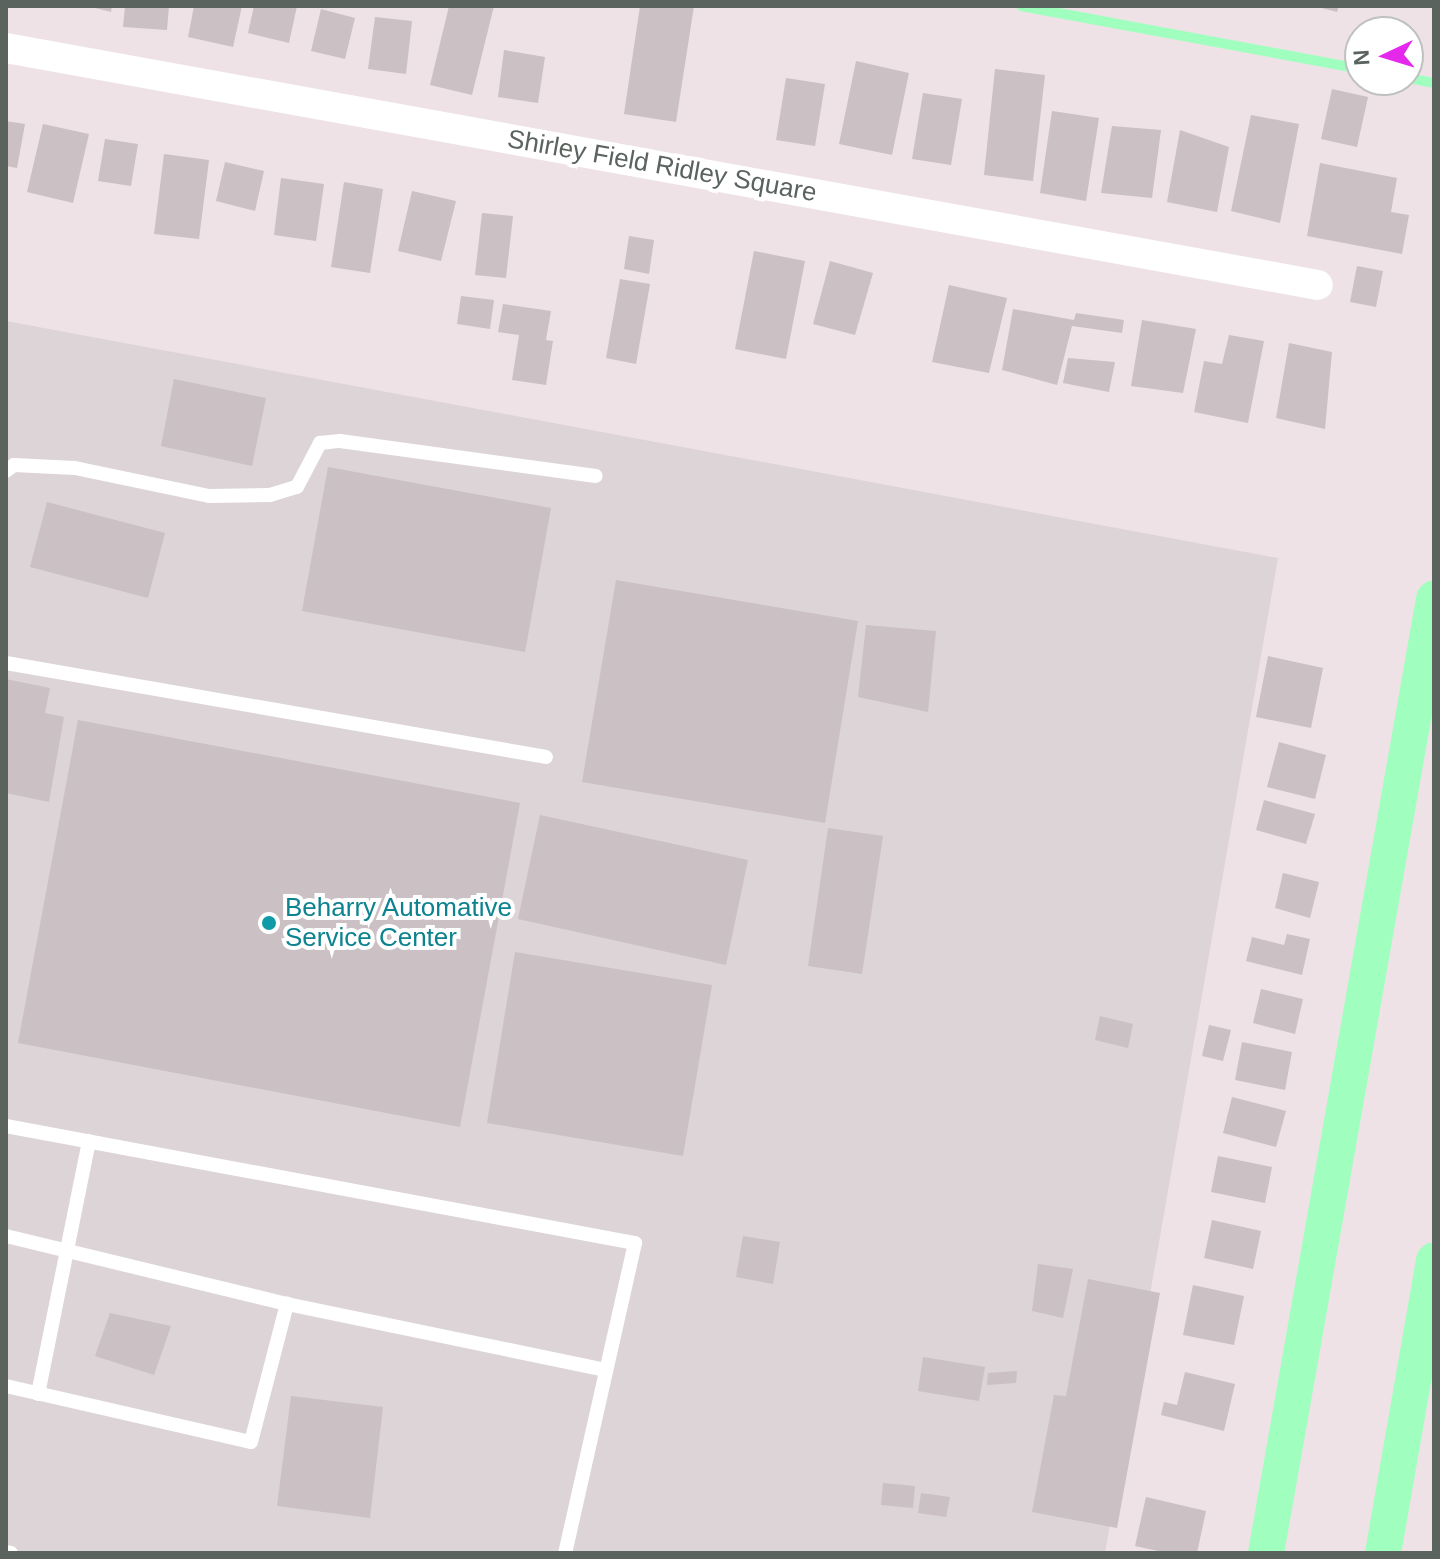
<!DOCTYPE html>
<html>
<head>
<meta charset="utf-8">
<style>
	body { margin:0 }
	#map { position:relative; width:1440px; height:1559px; overflow:hidden; background:#eee2e6; font-family:Helvetica,sans-serif }
	div>[style] { position:absolute }
	.industrial>* { inset:0; background:#dcd4d7 }
	.stream>* { height:10px; margin:-5px; padding:0 5px; transform-origin:5px; border-radius:5px; background:#a0ffbf }
	.canal>* { height:36px; margin:-18px; padding:0 18px; transform-origin:18px; border-radius:18px; background:#a0ffbf }
	.building>* { inset:0; background:#cbc0c4 }
	.service>* { height:14px; margin:-7px; padding:0 7px; transform-origin:7px; border-radius:7px; background:#fff }
	.minor>* { height:30px; margin:-15px; padding:0 15px; transform-origin:15px; border-radius:15px; background:#fff }
	.dots>* { width:22px; height:22px; translate:-50% -50%; box-sizing:border-box; border:4px solid #fff; border-radius:50% }
	span { translate:-50% -50%; white-space:nowrap; text-align:center; line-height:1.15; -webkit-text-stroke:8px #fff; paint-order:stroke }
	.street-label { font-size:26px; color:#5a635e }
	.culture-label { font-size:26px; color:#0d838f }
	.left { translate:0 -50%; text-align:left }
	.frame { position:absolute; inset:0; border:8px solid #5a635e; pointer-events:none }
	.north { position:absolute; left:1344px; top:16px; width:80px; height:80px; box-sizing:border-box; background:#fff; border:2px solid #bdc1bf; border-radius:50%; rotate:266deg; font-size:22px; font-weight:700; line-height:32px; text-align:center; color:#5a635e }
	.north::after { content:''; display:block; margin:auto; width:28px; height:36px; background:#e529ec; clip-path:polygon(50% 0,100% 100%,50% 72%,0 100%) }
</style>
</head>
<body>
<div id="map">
	<div class="industrial">
		<i style="clip-path:polygon(6px 321px,1278px 558px,1105px 1553px,6px 1553px)"></i>
	</div>
	<div class="stream">
		<i style="left:1021px;top:6px;width:345px;rotate:10.5deg"></i>
		<i style="left:1408px;top:78px;width:26px;rotate:11deg"></i>
	</div>
	<div class="canal">
		<i style="left:1266px;top:1553px;width:969px;rotate:-80.01deg"></i>
		<i style="left:1383px;top:1553px;width:297px;rotate:-80.1deg"></i>
	</div>
	<div class="building">
		<i style="clip-path:polygon(87px 6px,112px 6px,111px 12px)"></i>
		<i style="clip-path:polygon(125px 6px,169px 6px,167px 30px,123px 27px)"></i>
		<i style="clip-path:polygon(194px 6px,242px 6px,233px 47px,188px 37px)"></i>
		<i style="clip-path:polygon(254px 6px,297px 6px,289px 43px,248px 33px)"></i>
		<i style="clip-path:polygon(449px 6px,494px 6px,472px 95px,430px 85px)"></i>
		<i style="clip-path:polygon(640px 6px,694px 6px,676px 122px,624px 114px)"></i>
		<i style="clip-path:polygon(1314px 6px,1339px 6px,1337px 12px)"></i>
		<i style="clip-path:polygon(321px 9px,355px 18px,345px 59px,311px 51px)"></i>
		<i style="clip-path:polygon(375px 17px,412px 21px,406px 74px,368px 69px)"></i>
		<i style="clip-path:polygon(504px 50px,545px 57px,538px 103px,498px 97px)"></i>
		<i style="clip-path:polygon(856px 61px,909px 73px,892px 155px,839px 144px)"></i>
		<i style="clip-path:polygon(995px 69px,1045px 75px,1033px 181px,984px 175px)"></i>
		<i style="clip-path:polygon(786px 78px,825px 84px,815px 146px,776px 140px)"></i>
		<i style="clip-path:polygon(1332px 89px,1368px 97px,1357px 147px,1321px 139px)"></i>
		<i style="clip-path:polygon(923px 93px,962px 99px,951px 165px,912px 159px)"></i>
		<i style="clip-path:polygon(1052px 111px,1099px 118px,1086px 201px,1040px 193px)"></i>
		<i style="clip-path:polygon(1251px 115px,1299px 124px,1280px 223px,1231px 211px)"></i>
		<i style="clip-path:polygon(6px 121px,25px 124px,17px 168px,6px 166px)"></i>
		<i style="clip-path:polygon(43px 124px,89px 134px,73px 203px,27px 192px)"></i>
		<i style="clip-path:polygon(1112px 126px,1161px 130px,1152px 198px,1101px 193px)"></i>
		<i style="clip-path:polygon(1180px 130px,1229px 147px,1217px 212px,1167px 202px)"></i>
		<i style="clip-path:polygon(105px 139px,138px 144px,131px 186px,98px 181px)"></i>
		<i style="clip-path:polygon(164px 154px,209px 160px,199px 239px,154px 234px)"></i>
		<i style="clip-path:polygon(225px 162px,264px 171px,255px 211px,216px 201px)"></i>
		<i style="clip-path:polygon(1320px 163px,1397px 178px,1391px 212px,1409px 215px,1402px 254px,1307px 236px)"></i>
		<i style="clip-path:polygon(281px 178px,324px 184px,316px 241px,274px 235px)"></i>
		<i style="clip-path:polygon(344px 182px,383px 189px,370px 273px,331px 267px)"></i>
		<i style="clip-path:polygon(412px 191px,456px 201px,441px 261px,398px 251px)"></i>
		<i style="clip-path:polygon(482px 213px,513px 216px,506px 278px,475px 275px)"></i>
		<i style="clip-path:polygon(629px 236px,654px 240px,649px 274px,624px 269px)"></i>
		<i style="clip-path:polygon(754px 251px,805px 261px,786px 359px,735px 349px)"></i>
		<i style="clip-path:polygon(830px 261px,873px 273px,855px 335px,813px 324px)"></i>
		<i style="clip-path:polygon(1357px 266px,1383px 271px,1376px 307px,1350px 302px)"></i>
		<i style="clip-path:polygon(620px 279px,650px 284px,636px 364px,606px 358px)"></i>
		<i style="clip-path:polygon(949px 285px,1007px 298px,989px 373px,932px 362px)"></i>
		<i style="clip-path:polygon(461px 296px,494px 300px,490px 329px,457px 324px)"></i>
		<i style="clip-path:polygon(503px 304px,551px 311px,546px 340px,553px 341px,546px 385px,512px 380px,519px 335px,498px 332px)"></i>
		<i style="clip-path:polygon(1013px 309px,1074px 320px,1076px 313px,1124px 320px,1122px 333px,1072px 326px,1057px 385px,1002px 370px)"></i>
		<i style="clip-path:polygon(1142px 320px,1196px 329px,1183px 393px,1131px 386px)"></i>
		<i style="clip-path:polygon(1229px 335px,1264px 341px,1248px 423px,1194px 412px,1204px 361px,1222px 364px)"></i>
		<i style="clip-path:polygon(1289px 343px,1332px 352px,1325px 429px,1276px 418px)"></i>
		<i style="clip-path:polygon(1068px 358px,1115px 362px,1109px 392px,1063px 383px)"></i>
		<i style="clip-path:polygon(174px 379px,266px 398px,252px 466px,161px 446px)"></i>
		<i style="clip-path:polygon(328px 467px,551px 508px,525px 652px,302px 611px)"></i>
		<i style="clip-path:polygon(47px 502px,165px 533px,148px 598px,30px 567px)"></i>
		<i style="clip-path:polygon(616px 580px,858px 621px,825px 823px,582px 782px)"></i>
		<i style="clip-path:polygon(866px 625px,936px 631px,928px 712px,858px 697px)"></i>
		<i style="clip-path:polygon(1268px 656px,1323px 668px,1311px 728px,1256px 717px)"></i>
		<i style="clip-path:polygon(6px 679px,50px 688px,45px 713px,64px 717px,49px 802px,6px 793px)"></i>
		<i style="clip-path:polygon(78px 720px,520px 803px,460px 1127px,18px 1043px)"></i>
		<i style="clip-path:polygon(1279px 742px,1326px 755px,1315px 799px,1267px 787px)"></i>
		<i style="clip-path:polygon(1264px 800px,1315px 814px,1306px 844px,1256px 830px)"></i>
		<i style="clip-path:polygon(540px 815px,748px 860px,726px 965px,518px 919px)"></i>
		<i style="clip-path:polygon(828px 828px,883px 836px,862px 974px,808px 966px)"></i>
		<i style="clip-path:polygon(1283px 873px,1319px 882px,1310px 918px,1275px 908px)"></i>
		<i style="clip-path:polygon(1287px 934px,1310px 939px,1302px 975px,1246px 961px,1252px 937px,1284px 945px)"></i>
		<i style="clip-path:polygon(515px 952px,712px 985px,683px 1156px,487px 1123px)"></i>
		<i style="clip-path:polygon(1261px 989px,1303px 999px,1295px 1034px,1253px 1023px)"></i>
		<i style="clip-path:polygon(1100px 1016px,1133px 1024px,1128px 1048px,1095px 1040px)"></i>
		<i style="clip-path:polygon(1209px 1025px,1231px 1030px,1223px 1061px,1202px 1056px)"></i>
		<i style="clip-path:polygon(1242px 1042px,1292px 1052px,1285px 1090px,1235px 1080px)"></i>
		<i style="clip-path:polygon(1232px 1097px,1286px 1111px,1276px 1147px,1223px 1133px)"></i>
		<i style="clip-path:polygon(1218px 1156px,1272px 1167px,1265px 1203px,1211px 1192px)"></i>
		<i style="clip-path:polygon(1212px 1220px,1261px 1231px,1253px 1269px,1204px 1258px)"></i>
		<i style="clip-path:polygon(743px 1236px,780px 1242px,773px 1284px,736px 1277px)"></i>
		<i style="clip-path:polygon(1038px 1264px,1073px 1269px,1063px 1318px,1032px 1311px)"></i>
		<i style="clip-path:polygon(1088px 1279px,1160px 1293px,1117px 1528px,1032px 1512px,1054px 1395px,1066px 1396px)"></i>
		<i style="clip-path:polygon(1193px 1285px,1244px 1296px,1234px 1345px,1183px 1335px)"></i>
		<i style="clip-path:polygon(110px 1313px,171px 1326px,154px 1375px,95px 1356px)"></i>
		<i style="clip-path:polygon(923px 1357px,985px 1367px,979px 1401px,918px 1391px)"></i>
		<i style="clip-path:polygon(1017px 1371px,1016px 1383px,987px 1385px,988px 1373px)"></i>
		<i style="clip-path:polygon(1185px 1372px,1235px 1384px,1224px 1431px,1161px 1415px,1164px 1402px,1177px 1405px)"></i>
		<i style="clip-path:polygon(291px 1396px,383px 1407px,370px 1518px,277px 1506px)"></i>
		<i style="clip-path:polygon(883px 1483px,915px 1486px,913px 1508px,881px 1505px)"></i>
		<i style="clip-path:polygon(921px 1493px,950px 1497px,946px 1517px,918px 1513px)"></i>
		<i style="clip-path:polygon(1146px 1497px,1206px 1511px,1197px 1553px,1167px 1553px,1135px 1546px)"></i>
	</div>
	<div class="service">
		<i style="left:6px;top:471px;width:10px;rotate:-37deg"></i>
		<i style="left:14px;top:465px;width:61px;rotate:2.8deg"></i>
		<i style="left:75px;top:468px;width:137px;rotate:11.8deg"></i>
		<i style="left:209px;top:496px;width:61px;rotate:-0.9deg"></i>
		<i style="left:270px;top:495px;width:28px;rotate:-17deg"></i>
		<i style="left:297px;top:487px;width:50px;rotate:-62.4deg"></i>
		<i style="left:320px;top:443px;width:20px;rotate:-6deg"></i>
		<i style="left:340px;top:441px;width:258px;rotate:7.8deg"></i>
		<i style="left:6px;top:663px;width:548px;rotate:9.87deg"></i>
		<i style="left:6px;top:1126px;width:640px;rotate:10.54deg"></i>
		<i style="left:635px;top:1243px;width:318px;rotate:102.7deg"></i>
		<i style="left:6px;top:1236px;width:289px;rotate:13.6deg"></i>
		<i style="left:287px;top:1304px;width:326px;rotate:11.7deg"></i>
		<i style="left:6px;top:1386px;width:251px;rotate:12.9deg"></i>
		<i style="left:251px;top:1442px;width:143px;rotate:-75.4deg"></i>
		<i style="left:38px;top:1394px;width:258px;rotate:-78.6deg"></i>
		<i style="left:6px;top:1552px;width:5px;rotate:11deg"></i>
	</div>
	<div class="minor">
		<i style="left:6px;top:48px;width:1333px;rotate:10.24deg"></i>
	</div>
	<div class="dots">
		<i style="left:269px;top:923px;background:#0f9aa8"></i>
	</div>
	<div class="street-label">
		<span style="left:662px;top:166px;rotate:10deg">Shirley Field Ridley Square</span>
	</div>
	<div class="culture-label">
		<span class="left" style="left:285px;top:923px">Beharry Automative<br>Service Center</span>
	</div>
	<div class="frame"></div>
	<div class="north">N</div>
</div>
</body>
</html>
